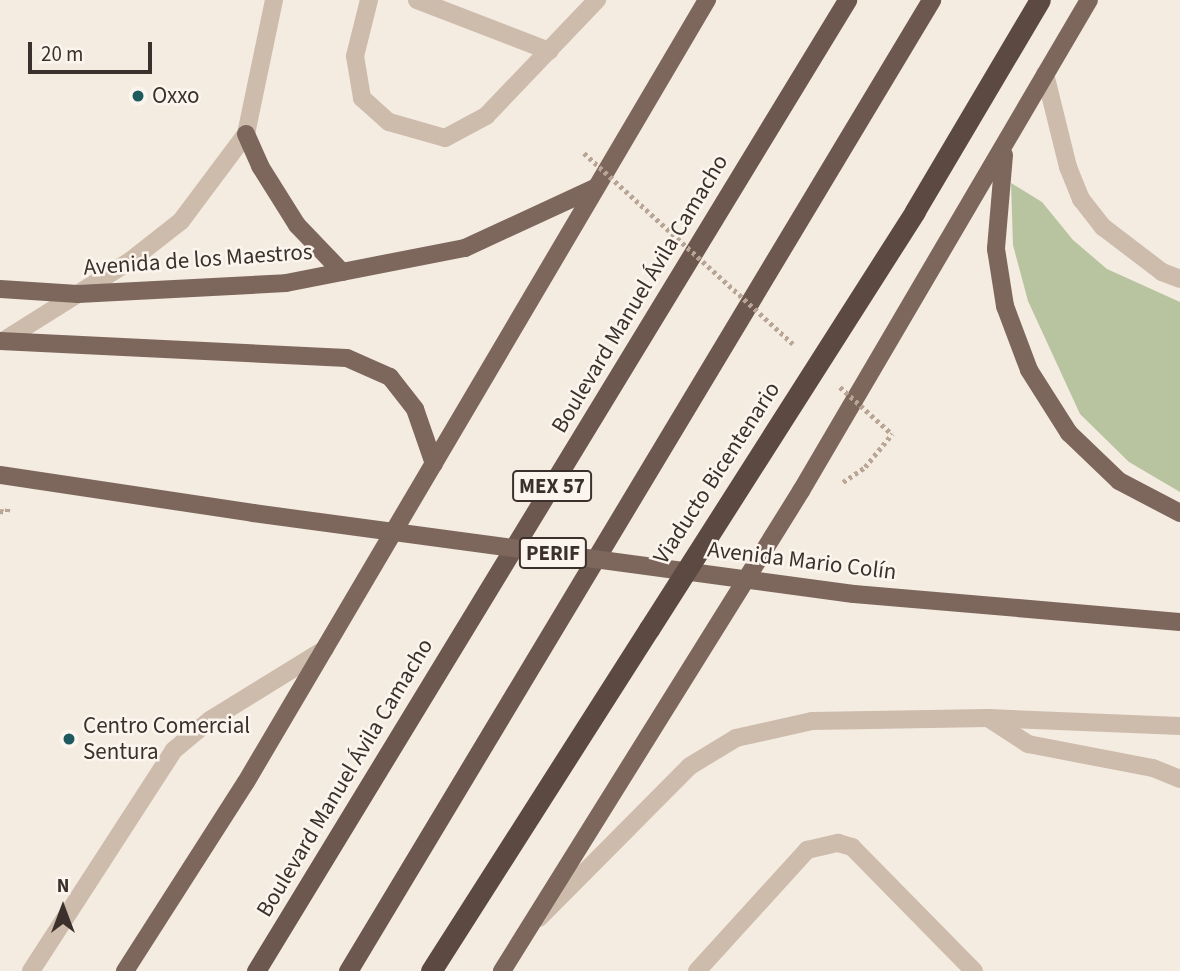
<!DOCTYPE html>
<html>
<head>
<meta charset="utf-8">
<style>
	body { margin:0 }
	#map { position:relative; width:1180px; height:971px; overflow:hidden; background:#f4ebe1; font-family:"Source Sans 3",sans-serif }
	div>[style] { position:absolute }
	.green>* { inset:0; background:#b8c4a0 }
	.path>* { height:4.5px; margin-top:-2.25px; transform-origin:0; background:repeating-linear-gradient(90deg,#b9a596 0 3.5px,transparent 0 7px) }
	.service>* { height:18px; margin:-9px; padding:0 9px; transform-origin:9px; border-radius:9px; background:#cdbbac }
	.minor>* { height:18px; margin:-9px; padding:0 9px; transform-origin:9px; border-radius:9px; background:#cdbbac }
	.tertiary>* { height:18px; margin:-9px; padding:0 9px; transform-origin:9px; border-radius:9px; background:#cdbbac }
	.primary>* { height:18px; margin:-9px; padding:0 9px; transform-origin:9px; border-radius:9px; background:#7d675c }
	.trunk>* { height:19px; margin:-9.5px; padding:0 9.5px; transform-origin:9.5px; border-radius:9.5px; background:#6c584f }
	.motorway>* { height:21px; margin:-10.5px; padding:0 10.5px; transform-origin:10.5px; border-radius:10.5px; background:#5c4a42 }
	.path-bridge>* { height:4.5px; margin-top:-2.25px; transform-origin:0; background:repeating-linear-gradient(90deg,#b9a596 0 3.5px,transparent 0 7px) }
	.primary-bridge>* { height:18px; margin:-9px; padding:0 9px; transform-origin:9px; border-radius:9px; background:#7d675c }
	.motorway-bridge>* { height:21px; margin:-10.5px; padding:0 10.5px; transform-origin:10.5px; border-radius:10.5px; background:#5c4a42 }
	.dots>* { width:19px; height:19px; translate:-50% -50%; box-sizing:border-box; border:4px solid #fbf5ee; border-radius:50% }
	span { translate:-50% -50%; white-space:nowrap; text-align:center; line-height:1.15; -webkit-text-stroke:5px #fbf5ee; paint-order:stroke }
	.shield-label span { padding:2px 5px; background:#fbf5ee; border:2px solid; border-radius:5px; -webkit-text-stroke-width:0 }
	.shield-label { font-size:21px; color:#3b302b; font-weight:700 }
	.poi-label { font-size:23px; color:#3b302b }
	.left { translate:0 -50%; text-align:left }
	.street-label { font-size:23px; color:#3b302b }
	.north { position:absolute; left:28px; top:873px; width:70px; height:70px; -webkit-text-stroke:5px #fbf5ee; paint-order:stroke; rotate:0deg; font-size:19px; font-weight:700; line-height:28px; text-align:center; color:#3b302b }
	.north::after { content:''; display:block; margin:auto; width:24px; height:32px; background:#3b302b; clip-path:polygon(50% 0,100% 100%,50% 72%,0 100%) }
	.scale { position:absolute; left:28px; top:42px; width:124px; height:32px; box-sizing:border-box; border:4px solid #3b302b; border-top:0; padding-left:9px; font-size:21px; line-height:24px; white-space:nowrap; color:#3b302b; -webkit-text-stroke:5px #fbf5ee; paint-order:stroke }
</style>
</head>
<body>
<div id="map">
	<div class="green">
		<i style="clip-path:polygon(1011px 183px,1042px 202px,1073px 240px,1107px 269px,1180px 302px,1180px 492px,1129px 462px,1080px 414px,1028px 301px,1013px 245px)"></i>
	</div>
	<div class="path">
		<i style="left:843px;top:482px;width:27px;rotate:-34deg"></i>
		<i style="left:865px;top:467px;width:43px;rotate:-50.7deg"></i>
		<i style="left:0;top:511px;width:7px;rotate:8deg"></i>
		<i style="left:7px;top:512px;width:6px;rotate:-81deg"></i>
	</div>
	<div class="service">
		<i style="left:369px;top:0;width:58px;rotate:104deg"></i>
		<i style="left:355px;top:56px;width:43px;rotate:80.5deg"></i>
		<i style="left:362px;top:98px;width:36px;rotate:42deg"></i>
		<i style="left:389px;top:122px;width:58px;rotate:15.9deg"></i>
		<i style="left:445px;top:138px;width:47px;rotate:-28.2deg"></i>
		<i style="left:486px;top:116px;width:161px;rotate:-46.3deg"></i>
		<i style="left:417px;top:0;width:142px;rotate:21.1deg"></i>
		<i style="left:31px;top:971px;width:263px;rotate:-57.1deg"></i>
		<i style="left:174px;top:750px;width:47px;rotate:-39.8deg"></i>
		<i style="left:210px;top:720px;width:135px;rotate:-31.7deg"></i>
		<i style="left:697px;top:971px;width:164px;rotate:-47.7deg"></i>
		<i style="left:807px;top:850px;width:32px;rotate:-13deg"></i>
		<i style="left:838px;top:843px;width:15px;rotate:16deg"></i>
		<i style="left:852px;top:847px;width:174px;rotate:45.5deg"></i>
	</div>
	<div class="minor">
		<i style="left:988px;top:718px;width:48px;rotate:33deg"></i>
		<i style="left:1028px;top:744px;width:127px;rotate:10.9deg"></i>
		<i style="left:1153px;top:768px;width:29px;rotate:22deg"></i>
	</div>
	<div class="tertiary">
		<i style="left:1045px;top:74px;width:96px;rotate:76.1deg"></i>
		<i style="left:1068px;top:167px;width:35px;rotate:68deg"></i>
		<i style="left:1081px;top:199px;width:36px;rotate:52deg"></i>
		<i style="left:1103px;top:227px;width:74px;rotate:37.3deg"></i>
		<i style="left:1162px;top:272px;width:19px;rotate:21deg"></i>
		<i style="left:3px;top:341px;width:150px;rotate:-32.2deg"></i>
		<i style="left:130px;top:261px;width:65px;rotate:-38.1deg"></i>
		<i style="left:181px;top:221px;width:109px;rotate:-53.2deg"></i>
		<i style="left:246px;top:134px;width:137px;rotate:-78.2deg"></i>
		<i style="left:539px;top:918px;width:214px;rotate:-45.2deg"></i>
		<i style="left:690px;top:766px;width:54px;rotate:-31.3deg"></i>
		<i style="left:736px;top:738px;width:78px;rotate:-12.6deg"></i>
		<i style="left:812px;top:721px;width:176px;rotate:-1deg"></i>
		<i style="left:988px;top:718px;width:192px;rotate:2.4deg"></i>
	</div>
	<div class="primary">
		<i style="left:246px;top:134px;width:35px;rotate:66deg"></i>
		<i style="left:260px;top:166px;width:70px;rotate:57.9deg"></i>
		<i style="left:297px;top:225px;width:65px;rotate:46.2deg"></i>
		<i style="left:1004px;top:155px;width:94px;rotate:94.9deg"></i>
		<i style="left:996px;top:249px;width:58px;rotate:81deg"></i>
		<i style="left:1005px;top:306px;width:68px;rotate:69.4deg"></i>
		<i style="left:1029px;top:370px;width:75px;rotate:57.6deg"></i>
		<i style="left:1069px;top:433px;width:69px;rotate:43.8deg"></i>
		<i style="left:1119px;top:481px;width:69px;rotate:27.7deg"></i>
		<i style="left:0;top:289px;width:78px;rotate:3.7deg"></i>
		<i style="left:78px;top:294px;width:208px;rotate:-3deg"></i>
		<i style="left:286px;top:283px;width:182px;rotate:-11.1deg"></i>
		<i style="left:465px;top:248px;width:143px;rotate:-24.8deg"></i>
		<i style="left:0;top:341px;width:347px;rotate:2.8deg"></i>
		<i style="left:347px;top:358px;width:47px;rotate:23.8deg"></i>
		<i style="left:390px;top:377px;width:41px;rotate:52deg"></i>
		<i style="left:415px;top:409px;width:58px;rotate:70.9deg"></i>
		<i style="left:0;top:475px;width:256px;rotate:8.5deg"></i>
		<i style="left:854px;top:594px;width:327px;rotate:4.9deg"></i>
		<i style="left:125px;top:971px;width:224px;rotate:-57.4deg"></i>
		<i style="left:246px;top:782px;width:908px;rotate:-59.48deg"></i>
		<i style="left:502px;top:971px;width:566px;rotate:-58.08deg"></i>
		<i style="left:801px;top:491px;width:569px;rotate:-59.61deg"></i>
	</div>
	<div class="trunk">
		<i style="left:256px;top:971px;width:1137px;rotate:-58.67deg"></i>
		<i style="left:348px;top:971px;width:1133px;rotate:-59.02deg"></i>
	</div>
	<div class="motorway">
		<i style="left:431px;top:971px;width:406px;rotate:-57.5deg"></i>
	</div>
	<div class="path-bridge">
		<i style="left:584px;top:153px;width:283px;rotate:42.4deg"></i>
		<i style="left:840px;top:387px;width:70px;rotate:42.1deg"></i>
	</div>
	<div class="primary-bridge">
		<i style="left:253px;top:513px;width:606px;rotate:7.68deg"></i>
	</div>
	<div class="motorway-bridge">
		<i style="left:649px;top:629px;width:495px;rotate:-57.5deg"></i>
		<i style="left:915px;top:211px;width:245px;rotate:-59.4deg"></i>
	</div>
	<div class="dots">
		<i style="left:138px;top:96px;background:#1f5a5e"></i>
		<i style="left:69px;top:739px;background:#1f5a5e"></i>
	</div>
	<div class="shield-label">
		<span style="left:552px;top:486px">MEX 57</span>
		<span style="left:553px;top:553px">PERIF</span>
	</div>
	<div class="poi-label">
		<span class="left" style="left:152px;top:96px">Oxxo</span>
		<span class="left" style="left:83px;top:739px">Centro Comercial<br>Sentura</span>
	</div>
	<div class="street-label">
		<span style="left:198px;top:260px;rotate:-4deg">Avenida de los Maestros</span>
		<span style="left:640px;top:294px;rotate:-59deg">Boulevard Manuel Ávila Camacho</span>
		<span style="left:717px;top:473px;rotate:-57deg">Viaducto Bicentenario</span>
		<span style="left:802px;top:561px;rotate:7deg">Avenida Mario Colín</span>
		<span style="left:345px;top:778px;rotate:-59deg">Boulevard Manuel Ávila Camacho</span>
	</div>
	<div class="north">N</div>
	<div class="scale">20 m</div>
</div>
</body>
</html>
